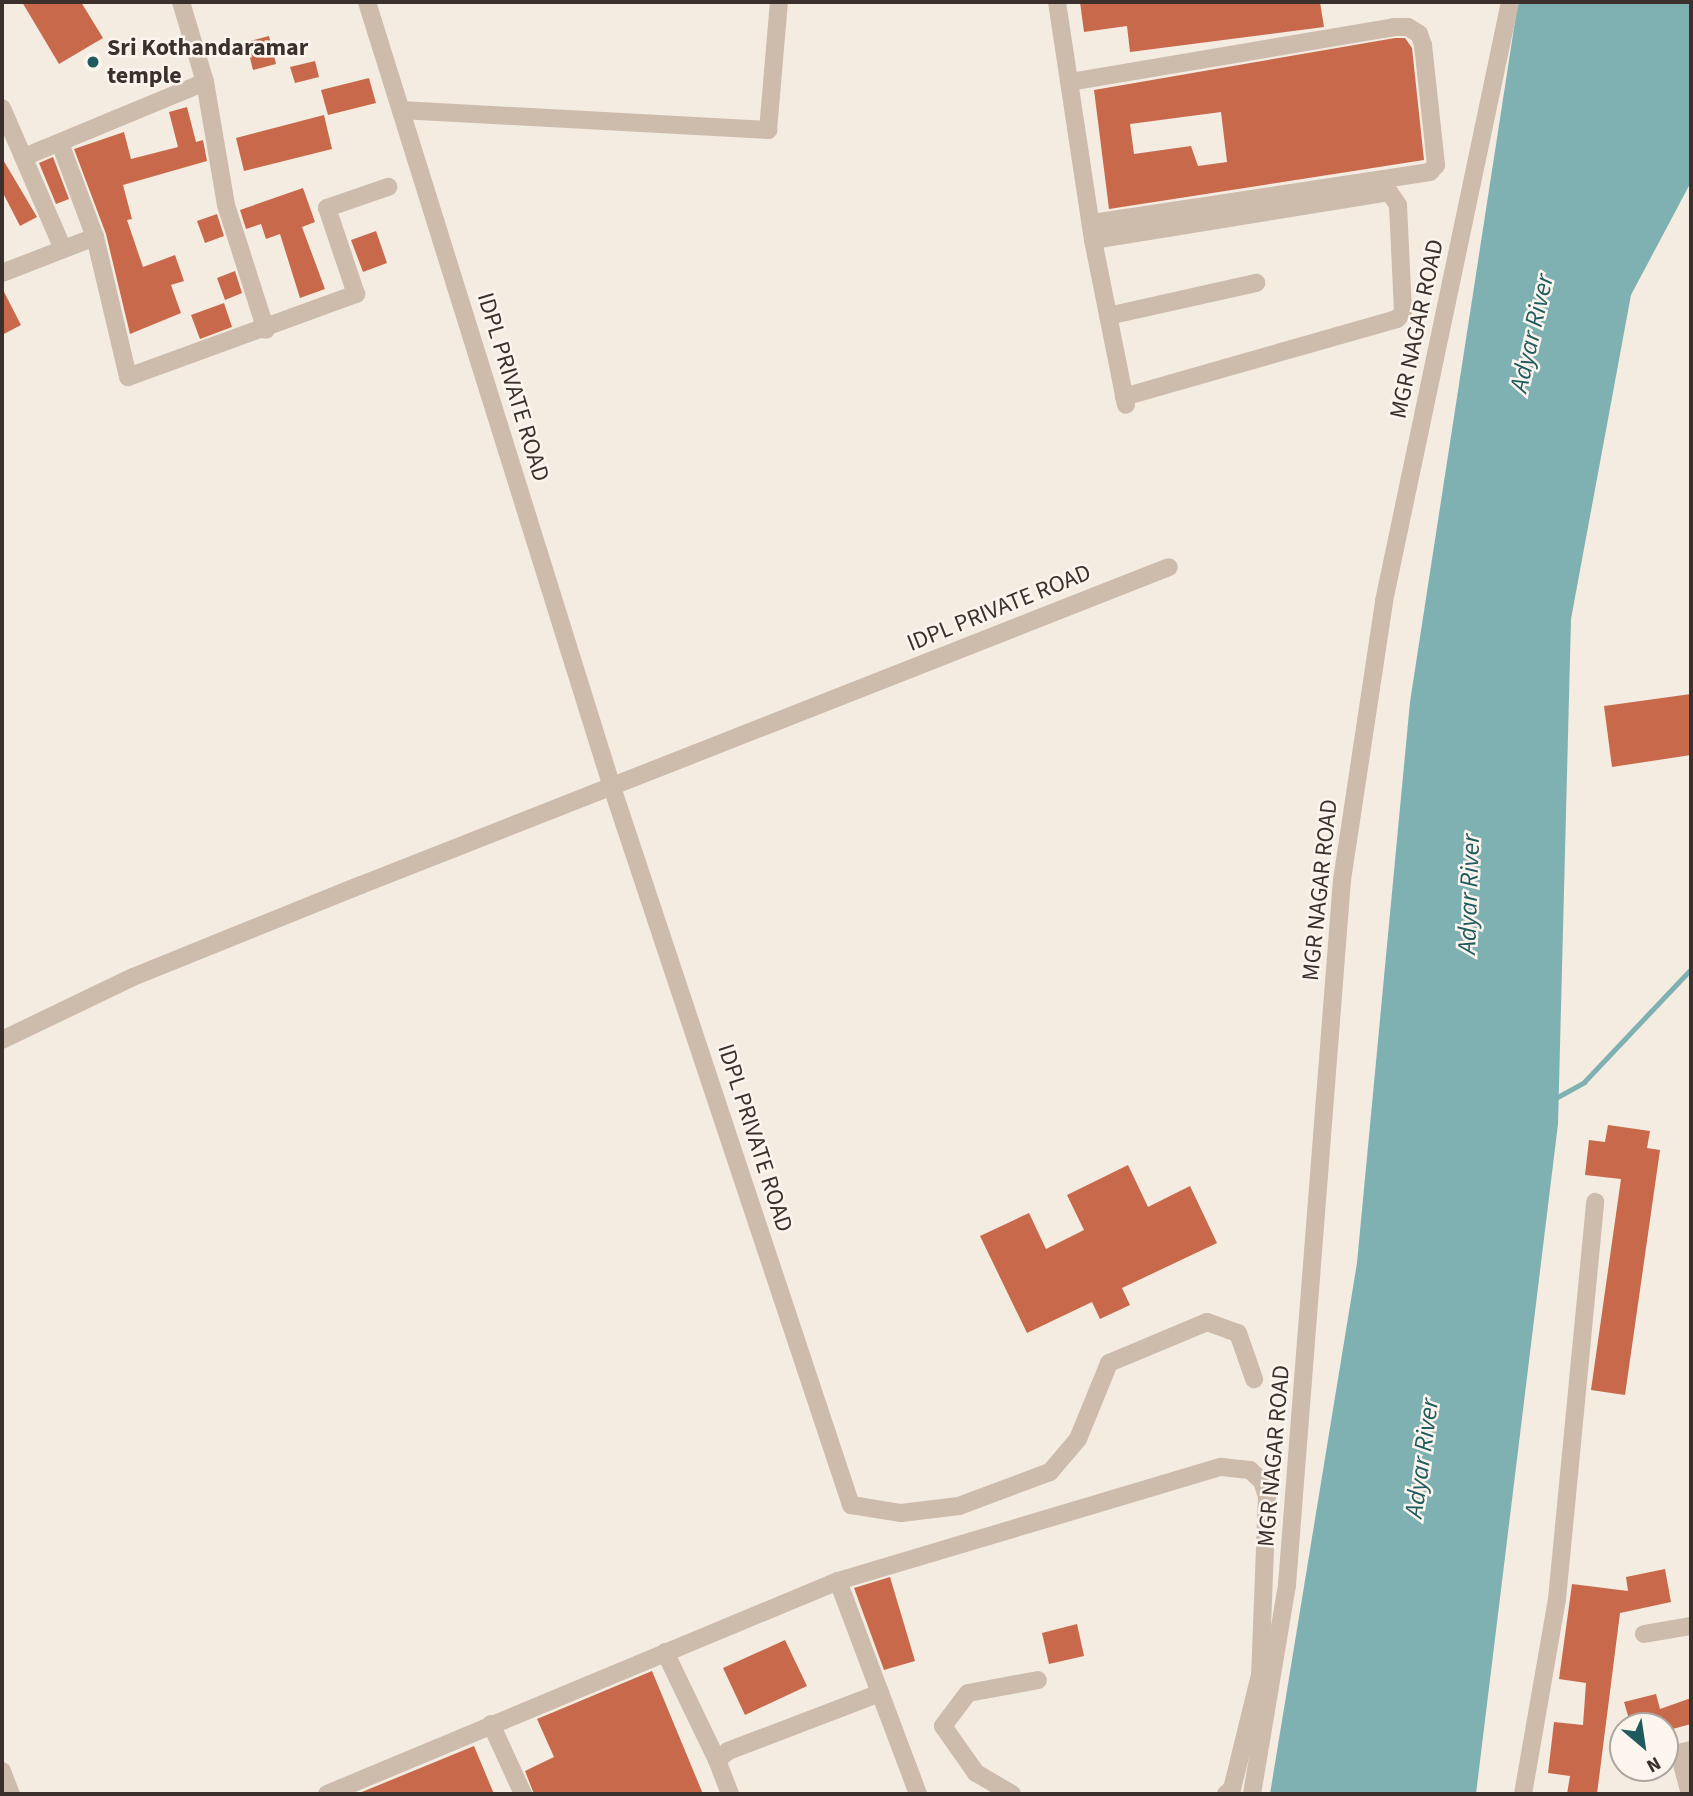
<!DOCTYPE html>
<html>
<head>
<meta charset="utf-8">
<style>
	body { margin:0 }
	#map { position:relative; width:1693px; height:1796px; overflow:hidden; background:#f4ebe1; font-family:"Source Sans 3",sans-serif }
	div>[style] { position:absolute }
	.water>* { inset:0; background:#7fb0b2 }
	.stream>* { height:5px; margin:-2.5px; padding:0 2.5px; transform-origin:2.5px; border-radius:2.5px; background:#7fb0b2 }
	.building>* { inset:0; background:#c8694b }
	.minor>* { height:18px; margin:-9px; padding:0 9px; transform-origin:9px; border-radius:9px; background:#cdbbac }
	.dots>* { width:19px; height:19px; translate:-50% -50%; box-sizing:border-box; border:4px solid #fbf5ee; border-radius:50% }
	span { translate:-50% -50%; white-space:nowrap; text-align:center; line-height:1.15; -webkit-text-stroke:5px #fbf5ee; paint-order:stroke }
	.poi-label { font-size:24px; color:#3b302b; font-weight:700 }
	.left { translate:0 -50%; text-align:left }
	.street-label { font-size:24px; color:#3b302b }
	.water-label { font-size:26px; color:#1f5a5e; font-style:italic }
	.frame { position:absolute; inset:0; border:4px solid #3b302b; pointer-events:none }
	.north { position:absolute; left:1609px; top:1712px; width:70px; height:70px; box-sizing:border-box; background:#fbf5ee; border:2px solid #aea6a0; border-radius:50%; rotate:151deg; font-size:19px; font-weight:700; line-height:28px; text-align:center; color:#3b302b }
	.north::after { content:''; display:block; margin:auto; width:24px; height:32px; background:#1f5a5e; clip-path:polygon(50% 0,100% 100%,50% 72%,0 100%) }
</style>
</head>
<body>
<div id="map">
	<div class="water">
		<i style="clip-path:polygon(1518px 2px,1691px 2px,1691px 182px,1631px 295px,1571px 619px,1558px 1124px,1476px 1794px,1270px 1794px,1357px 1263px,1410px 702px)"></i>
	</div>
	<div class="stream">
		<i style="left:1552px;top:1100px;width:37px;rotate:-29deg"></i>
		<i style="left:1584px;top:1082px;width:156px;rotate:-46.6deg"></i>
	</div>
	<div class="building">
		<i style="clip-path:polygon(22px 2px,81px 2px,103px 38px,59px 64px)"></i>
		<i style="clip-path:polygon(1080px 2px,1320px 2px,1324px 27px,1130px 52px,1127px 26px,1084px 32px)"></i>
		<i style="clip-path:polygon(269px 36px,276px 64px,253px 70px,246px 42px)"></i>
		<i style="clip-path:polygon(evenodd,1395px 38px,1405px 38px,1412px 48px,1424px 160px,1109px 209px,1094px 90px,1395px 38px,1221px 112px,1227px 162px,1198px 166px,1191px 146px,1134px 154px,1130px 124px,1221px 112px)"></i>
		<i style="clip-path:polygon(315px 61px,319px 77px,295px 83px,290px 67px)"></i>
		<i style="clip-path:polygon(369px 78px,376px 103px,328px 115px,321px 90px)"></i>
		<i style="clip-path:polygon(187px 107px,196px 142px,203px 140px,207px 161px,123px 185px,132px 219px,127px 220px,143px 267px,175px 255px,184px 281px,171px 285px,181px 313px,130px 334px,106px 234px,74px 149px,124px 132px,131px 159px,178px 147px,169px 112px)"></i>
		<i style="clip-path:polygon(324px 115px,332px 149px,244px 171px,236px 138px)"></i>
		<i style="clip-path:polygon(53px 157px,69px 199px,56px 204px,39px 163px)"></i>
		<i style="clip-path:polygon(2px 158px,37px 217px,20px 226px,2px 191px)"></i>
		<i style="clip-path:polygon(303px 188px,315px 222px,302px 227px,325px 289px,300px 298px,280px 234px,266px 239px,261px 224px,246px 229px,240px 210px)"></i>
		<i style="clip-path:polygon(217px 214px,224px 236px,205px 243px,197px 221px)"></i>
		<i style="clip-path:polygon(376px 231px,387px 263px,363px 272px,351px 240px)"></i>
		<i style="clip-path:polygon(235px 271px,242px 293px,225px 300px,217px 278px)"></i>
		<i style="clip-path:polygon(2px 288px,21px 325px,2px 335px)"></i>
		<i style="clip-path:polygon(224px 303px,232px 327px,200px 339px,191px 315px)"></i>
		<i style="clip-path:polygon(1691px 694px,1691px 755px,1612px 767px,1604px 706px)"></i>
		<i style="clip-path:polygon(1608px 1125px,1650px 1131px,1647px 1148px,1660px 1150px,1625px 1395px,1591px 1390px,1621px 1179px,1585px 1175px,1589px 1140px,1605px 1142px)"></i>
		<i style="clip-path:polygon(1128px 1165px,1148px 1207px,1190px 1186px,1217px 1243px,1122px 1288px,1130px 1305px,1100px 1319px,1092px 1302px,1027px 1333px,980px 1236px,1029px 1213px,1046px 1249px,1084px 1230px,1067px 1195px)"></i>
		<i style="clip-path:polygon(1665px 1569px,1671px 1602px,1620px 1613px,1597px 1794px,1567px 1794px,1570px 1776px,1548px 1773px,1554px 1722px,1583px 1725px,1586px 1683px,1559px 1679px,1572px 1584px,1628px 1591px,1626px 1577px)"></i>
		<i style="clip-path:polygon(890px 1577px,915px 1661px,884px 1670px,854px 1588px)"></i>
		<i style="clip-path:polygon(1077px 1624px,1084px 1656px,1049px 1664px,1042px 1633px)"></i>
		<i style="clip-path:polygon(785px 1640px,807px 1686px,745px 1715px,723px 1668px)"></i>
		<i style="clip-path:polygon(652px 1671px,703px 1794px,534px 1794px,525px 1771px,554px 1757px,537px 1719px)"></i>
		<i style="clip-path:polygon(1656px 1694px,1660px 1709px,1691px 1698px,1691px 1724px,1665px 1731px,1665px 1726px,1631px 1726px,1624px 1702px)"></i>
		<i style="clip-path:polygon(474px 1746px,494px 1794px,357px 1794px)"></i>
	</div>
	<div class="minor">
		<i style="left:181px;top:2px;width:84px;rotate:73.3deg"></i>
		<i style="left:205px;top:82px;width:125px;rotate:80.3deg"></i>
		<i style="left:226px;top:205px;width:131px;rotate:72.3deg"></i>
		<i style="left:367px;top:2px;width:822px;rotate:72.67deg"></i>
		<i style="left:612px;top:787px;width:757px;rotate:71.59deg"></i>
		<i style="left:851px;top:1505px;width:51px;rotate:9.1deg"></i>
		<i style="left:901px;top:1513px;width:58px;rotate:-6.9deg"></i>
		<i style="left:959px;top:1506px;width:97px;rotate:-20.5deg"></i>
		<i style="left:1050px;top:1472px;width:43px;rotate:-49.7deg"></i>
		<i style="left:1078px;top:1439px;width:82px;rotate:-67.8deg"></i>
		<i style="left:1109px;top:1363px;width:106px;rotate:-22.7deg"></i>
		<i style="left:1207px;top:1322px;width:33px;rotate:20deg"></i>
		<i style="left:1238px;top:1333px;width:49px;rotate:70.8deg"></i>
		<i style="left:1057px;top:2px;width:241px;rotate:81.4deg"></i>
		<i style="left:1093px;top:240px;width:168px;rotate:78.7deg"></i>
		<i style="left:1070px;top:82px;width:329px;rotate:-9.6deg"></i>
		<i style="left:1394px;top:27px;width:14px"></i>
		<i style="left:1408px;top:27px;width:13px;rotate:32deg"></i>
		<i style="left:1419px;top:34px;width:12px;rotate:70deg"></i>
		<i style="left:1423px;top:45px;width:121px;rotate:83.8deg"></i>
		<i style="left:1436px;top:165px;width:9px;rotate:131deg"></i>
		<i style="left:1430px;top:172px;width:341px;rotate:171.4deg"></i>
		<i style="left:2px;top:108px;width:154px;rotate:66.6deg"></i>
		<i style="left:401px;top:110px;width:368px;rotate:3.1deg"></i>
		<i style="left:768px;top:130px;width:128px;rotate:-85.1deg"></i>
		<i style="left:60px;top:143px;width:100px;rotate:69.6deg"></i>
		<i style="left:95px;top:237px;width:144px;rotate:76.7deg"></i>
		<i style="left:128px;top:377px;width:243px;rotate:-20deg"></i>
		<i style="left:356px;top:294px;width:91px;rotate:-108.6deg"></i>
		<i style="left:327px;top:208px;width:65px;rotate:-19deg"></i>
		<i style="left:24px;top:157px;width:196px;rotate:-22.5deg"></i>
		<i style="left:1093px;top:240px;width:300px;rotate:-9.2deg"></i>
		<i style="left:1389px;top:192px;width:16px;rotate:55deg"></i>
		<i style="left:1398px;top:205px;width:107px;rotate:87.3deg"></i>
		<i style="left:1403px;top:312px;width:9px;rotate:131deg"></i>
		<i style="left:1397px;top:319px;width:284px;rotate:164.1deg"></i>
		<i style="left:2px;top:273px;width:100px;rotate:-21.2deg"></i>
		<i style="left:1108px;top:316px;width:152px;rotate:-12.6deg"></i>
		<i style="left:2px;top:1040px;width:145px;rotate:-25.7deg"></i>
		<i style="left:133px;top:977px;width:246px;rotate:-22deg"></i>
		<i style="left:361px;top:885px;width:868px;rotate:-21.48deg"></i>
		<i style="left:838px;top:1581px;width:400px;rotate:-16.6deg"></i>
		<i style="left:1221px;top:1467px;width:29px;rotate:6deg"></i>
		<i style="left:1250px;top:1470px;width:16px;rotate:43deg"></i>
		<i style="left:1262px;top:1481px;width:16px;rotate:72deg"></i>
		<i style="left:1267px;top:1496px;width:179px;rotate:92.2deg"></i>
		<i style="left:1260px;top:1675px;width:117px;rotate:103.8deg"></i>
		<i style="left:1232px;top:1789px;width:8px;rotate:140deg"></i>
		<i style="left:1644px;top:1634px;width:48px;rotate:-9.7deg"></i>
		<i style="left:665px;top:1652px;width:120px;rotate:64.3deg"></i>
		<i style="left:491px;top:1724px;width:77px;rotate:65.4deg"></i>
		<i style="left:2px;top:1771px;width:25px;rotate:69deg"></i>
		<i style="left:327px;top:1794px;width:554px;rotate:-22.63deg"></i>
		<i style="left:838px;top:1581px;width:228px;rotate:69.4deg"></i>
		<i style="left:730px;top:1794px;width:36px;rotate:-111deg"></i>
		<i style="left:717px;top:1760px;width:14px;rotate:-39deg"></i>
		<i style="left:728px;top:1751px;width:163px;rotate:-20.9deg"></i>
		<i style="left:1012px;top:1794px;width:42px;rotate:-149.7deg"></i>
		<i style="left:976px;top:1773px;width:57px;rotate:-125.1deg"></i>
		<i style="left:943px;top:1726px;width:41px;rotate:-52.9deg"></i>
		<i style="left:968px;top:1693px;width:71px;rotate:-10.5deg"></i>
		<i style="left:1252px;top:1794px;width:212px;rotate:-80.5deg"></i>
		<i style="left:1287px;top:1585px;width:707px;rotate:-85.54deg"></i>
		<i style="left:1342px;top:880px;width:282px;rotate:-81.4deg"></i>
		<i style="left:1384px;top:601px;width:612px;rotate:-78.12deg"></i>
		<i style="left:1523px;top:1794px;width:198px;rotate:-80.1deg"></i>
		<i style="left:1557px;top:1599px;width:399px;rotate:-84.5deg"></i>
		<i style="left:1690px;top:1794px;width:42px;rotate:-105deg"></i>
		<i style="left:1679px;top:1753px;width:12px;rotate:-14deg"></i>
	</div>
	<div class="dots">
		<i style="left:93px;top:62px;background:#1f5a5e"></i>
	</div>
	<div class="poi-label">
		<span class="left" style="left:107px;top:62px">Sri Kothandaramar<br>temple</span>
	</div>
	<div class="street-label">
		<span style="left:1417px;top:329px;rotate:-78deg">MGR NAGAR ROAD</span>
		<span style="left:513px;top:387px;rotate:73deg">IDPL PRIVATE ROAD</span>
		<span style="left:999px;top:608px;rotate:-22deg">IDPL PRIVATE ROAD</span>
		<span style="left:1320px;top:890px;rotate:-84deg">MGR NAGAR ROAD</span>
		<span style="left:755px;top:1138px;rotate:72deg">IDPL PRIVATE ROAD</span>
		<span style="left:1274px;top:1456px;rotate:-85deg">MGR NAGAR ROAD</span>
	</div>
	<div class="water-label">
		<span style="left:1532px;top:333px;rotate:-77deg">Adyar River</span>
		<span style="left:1469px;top:894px;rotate:-88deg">Adyar River</span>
		<span style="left:1422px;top:1458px;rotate:-82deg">Adyar River</span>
	</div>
	<div class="frame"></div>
	<div class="north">N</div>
</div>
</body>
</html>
